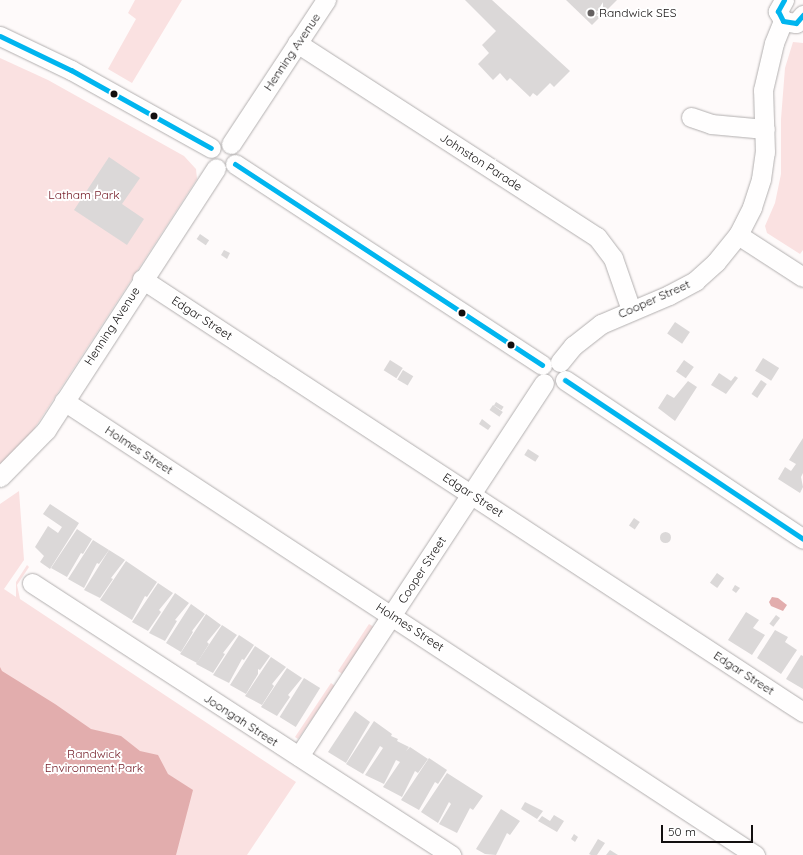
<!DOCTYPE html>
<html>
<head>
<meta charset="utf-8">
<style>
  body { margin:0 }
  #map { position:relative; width:803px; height:855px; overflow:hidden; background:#fefafa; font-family:Quicksand,sans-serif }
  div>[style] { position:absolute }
  .green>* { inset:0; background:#fae1e1 }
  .water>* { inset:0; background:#e2adad }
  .building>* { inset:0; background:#dbd8d8; transform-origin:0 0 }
  .round { border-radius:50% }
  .roads { filter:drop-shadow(0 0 1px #b2afaf) drop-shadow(0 0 1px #b2afaf) }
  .minor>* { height:19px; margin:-9.5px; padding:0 9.5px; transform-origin:9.5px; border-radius:9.5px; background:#fffefe }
  .bus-1>* { height:5px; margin:-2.5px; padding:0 2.5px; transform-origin:2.5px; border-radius:2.5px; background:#00b5ef }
  .dots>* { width:11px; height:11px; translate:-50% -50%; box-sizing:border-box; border:2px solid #fff; border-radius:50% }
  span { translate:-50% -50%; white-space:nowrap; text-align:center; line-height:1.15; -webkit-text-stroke:4px #fff; paint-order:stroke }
  .poi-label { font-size:12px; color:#120f0f }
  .left { translate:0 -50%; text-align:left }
  .street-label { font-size:12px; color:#120f0f }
  .park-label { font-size:12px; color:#731b26 }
  .scale { position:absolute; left:661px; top:825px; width:92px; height:18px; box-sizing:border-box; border:2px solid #120f0f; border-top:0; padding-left:5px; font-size:12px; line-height:14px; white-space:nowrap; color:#120f0f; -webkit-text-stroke:3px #fff; paint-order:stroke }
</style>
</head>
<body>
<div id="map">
  <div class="green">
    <div style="clip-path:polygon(135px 0,182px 0,132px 83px,108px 69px,136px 19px,128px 13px)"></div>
    <div style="clip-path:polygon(793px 42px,803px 43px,803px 250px,800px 254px,767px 233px,765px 226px,775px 203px,781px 174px,781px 119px,785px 68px)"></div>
    <div style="clip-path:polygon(0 58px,48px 80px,184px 156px,196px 169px,197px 179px,27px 440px,0 469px)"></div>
    <div style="clip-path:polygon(19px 491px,24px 560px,4px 589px,16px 597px,16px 582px,27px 565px,29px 567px,17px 585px,20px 599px,296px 782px,247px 855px,0 855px,0 504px)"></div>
    <div style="clip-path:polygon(369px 624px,374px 627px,342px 674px,338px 671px)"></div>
    <div style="clip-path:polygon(331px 683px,335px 686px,298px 739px,295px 737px)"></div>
  </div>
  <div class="water">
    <div style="clip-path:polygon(772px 597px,778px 598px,787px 605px,783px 611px,771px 606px,769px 602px)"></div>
    <div style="clip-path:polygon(0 667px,2px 671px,55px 704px,91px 729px,121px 736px,140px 751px,158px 755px,168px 774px,193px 790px,176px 855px,0 855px)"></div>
  </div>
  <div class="building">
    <div style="clip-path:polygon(465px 0,492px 0,570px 71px,554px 87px,550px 83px,537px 96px,533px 93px,530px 97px,510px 78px,507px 81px,500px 73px,493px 80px,478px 64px,489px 53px,482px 45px,496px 31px)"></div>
    <div style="clip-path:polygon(566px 0,617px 0,592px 25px)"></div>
    <div style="clip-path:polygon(109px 157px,140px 178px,122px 204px,144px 219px,127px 245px,74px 210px)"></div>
    <div style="left:200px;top:234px;width:11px;height:6px;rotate:34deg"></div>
    <div style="clip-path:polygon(224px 250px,230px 253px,227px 259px,221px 255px)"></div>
    <div style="left:675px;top:322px;width:18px;height:14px;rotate:34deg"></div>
    <div style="left:763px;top:358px;width:19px;height:15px;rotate:32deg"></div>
    <div style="left:390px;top:360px;width:15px;height:12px;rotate:32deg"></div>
    <div style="left:684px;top:360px;width:12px;height:14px;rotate:35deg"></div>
    <div style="left:403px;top:370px;width:12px;height:11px;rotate:31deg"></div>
    <div style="clip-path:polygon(719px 373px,731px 381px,735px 376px,738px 378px,726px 394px,711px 385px)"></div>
    <div style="left:761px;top:380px;width:7px;height:17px;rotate:34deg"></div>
    <div style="clip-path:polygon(688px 381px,697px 387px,675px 421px,658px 408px,667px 394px,674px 398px)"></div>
    <div style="left:496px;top:402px;width:9px;height:4px;rotate:32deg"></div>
    <div style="left:493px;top:405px;width:12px;height:6px;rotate:35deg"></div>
    <div style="clip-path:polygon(482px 419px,491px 426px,488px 430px,479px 424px)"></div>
    <div style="clip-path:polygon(803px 438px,803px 473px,801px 477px,803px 487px,800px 493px,778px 479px,785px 467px,791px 471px,796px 464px,789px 460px)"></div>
    <div style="left:528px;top:449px;width:13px;height:7px;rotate:32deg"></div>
    <div style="clip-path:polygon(50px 504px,79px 523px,50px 569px,40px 562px,44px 556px,35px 547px,48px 526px,58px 533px,62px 527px,43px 514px)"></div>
    <div style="left:634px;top:518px;width:7px;height:9px;rotate:34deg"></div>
    <div style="clip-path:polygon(77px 529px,92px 539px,83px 554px,81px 553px,67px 577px,51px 568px)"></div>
    <div class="round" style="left:659.5px;top:531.5px;width:11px;height:11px"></div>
    <div style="clip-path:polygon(93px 540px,109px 550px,99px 564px,97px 563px,84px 588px,68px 579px)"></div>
    <div style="clip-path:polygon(109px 550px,125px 560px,111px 578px,113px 579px,100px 598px,84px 590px)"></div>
    <div style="clip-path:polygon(126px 561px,157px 582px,147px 597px,145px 596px,132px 620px,100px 600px)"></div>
    <div style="left:717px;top:573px;width:9px;height:12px;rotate:36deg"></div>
    <div style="clip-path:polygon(158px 583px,173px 593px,159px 610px,161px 612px,148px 631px,132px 622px)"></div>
    <div style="clip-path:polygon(735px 585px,740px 588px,736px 593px,732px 590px)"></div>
    <div style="clip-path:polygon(175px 593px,189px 603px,175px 620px,177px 621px,165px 641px,149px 633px)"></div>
    <div style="clip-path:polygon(191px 604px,205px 614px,192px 631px,193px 632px,181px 652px,166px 643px)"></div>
    <div style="clip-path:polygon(746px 612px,759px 620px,753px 628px,765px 635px,752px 655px,728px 640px)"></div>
    <div style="clip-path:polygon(206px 614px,221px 625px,207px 642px,209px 644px,197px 663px,180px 654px)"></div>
    <div style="left:776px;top:615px;width:5px;height:11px;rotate:37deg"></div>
    <div style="clip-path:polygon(222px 625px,237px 635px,223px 653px,225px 654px,213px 673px,196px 664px)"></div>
    <div style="clip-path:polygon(775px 630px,788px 637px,785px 642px,797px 650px,781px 674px,757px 658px)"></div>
    <div style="clip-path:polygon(239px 635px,254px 645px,244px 660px,242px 659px,229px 683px,213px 675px)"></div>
    <div style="clip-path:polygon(255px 646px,270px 656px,260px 670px,258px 669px,258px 674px,246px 694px,230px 685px)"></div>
    <div style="clip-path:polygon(801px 655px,803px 656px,803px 689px,786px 679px)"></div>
    <div style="clip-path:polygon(271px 657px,286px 667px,272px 684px,274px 686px,262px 705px,245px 696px)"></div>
    <div style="clip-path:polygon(287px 668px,302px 678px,288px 695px,290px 697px,277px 716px,261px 707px)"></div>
    <div style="left:304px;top:678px;width:19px;height:46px;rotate:32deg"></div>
    <div style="clip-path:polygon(355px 711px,370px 722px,346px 763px,328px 752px)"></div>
    <div style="clip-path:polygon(374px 721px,392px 734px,391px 736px,398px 739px,397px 741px,409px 747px,406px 751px,410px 747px,428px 759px,418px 773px,415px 771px,402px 797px,383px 787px,400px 762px,396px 760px,384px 784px,365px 775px,383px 748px,380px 746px,363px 774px,346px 764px)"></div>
    <div style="clip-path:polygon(429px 758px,447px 770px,438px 784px,435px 782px,419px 810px,401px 800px)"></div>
    <div style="clip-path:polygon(447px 773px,483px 796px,473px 810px,470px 808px,457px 833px,439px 824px,451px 804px,449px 802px,438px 823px,421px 812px)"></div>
    <div style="clip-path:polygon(525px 802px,543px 811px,537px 819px,521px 809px)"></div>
    <div style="clip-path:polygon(501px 809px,520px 821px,510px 835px,507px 833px,496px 855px,485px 854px,476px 849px)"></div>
    <div style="clip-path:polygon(554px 815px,564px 821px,557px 832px,538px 821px,542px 816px,550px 821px)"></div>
    <div style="clip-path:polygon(574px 834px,578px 837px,575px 842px,571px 839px)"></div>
    <div style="clip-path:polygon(598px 839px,605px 843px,597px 855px,591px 855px,589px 854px)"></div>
    <div style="clip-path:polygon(610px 850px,618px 855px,606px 855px)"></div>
  </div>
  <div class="roads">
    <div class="minor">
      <div style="left:784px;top:0;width:13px;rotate:119deg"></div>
      <div style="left:778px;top:11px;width:11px;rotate:63deg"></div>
      <div style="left:783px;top:21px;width:13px;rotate:9deg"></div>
      <div style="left:796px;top:23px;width:11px;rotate:-49deg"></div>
      <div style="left:0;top:36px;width:79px;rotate:25.6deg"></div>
      <div style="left:71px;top:70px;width:160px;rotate:29.1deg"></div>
      <div style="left:297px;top:43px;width:357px;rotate:32.9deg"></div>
      <div style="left:597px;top:237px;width:26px;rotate:53deg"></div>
      <div style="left:613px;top:258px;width:55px;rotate:70.9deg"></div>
      <div style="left:691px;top:117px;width:21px;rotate:19deg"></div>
      <div style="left:711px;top:124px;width:54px;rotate:5.3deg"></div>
      <div style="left:231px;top:144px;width:173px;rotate:-56.6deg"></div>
      <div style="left:235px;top:164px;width:367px;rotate:33.2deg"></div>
      <div style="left:738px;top:235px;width:77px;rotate:32.9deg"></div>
      <div style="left:142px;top:279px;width:790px;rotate:33.23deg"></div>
      <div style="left:560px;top:362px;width:21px;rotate:-51deg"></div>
      <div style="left:573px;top:346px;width:36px;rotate:-38deg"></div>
      <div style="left:601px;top:324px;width:74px;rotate:-23.1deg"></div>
      <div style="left:669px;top:295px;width:30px;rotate:-28deg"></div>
      <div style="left:695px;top:281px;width:28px;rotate:-42deg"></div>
      <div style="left:716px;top:262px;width:35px;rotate:-51deg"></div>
      <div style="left:738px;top:235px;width:31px;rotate:-63deg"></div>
      <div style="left:752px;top:207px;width:29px;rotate:-72deg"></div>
      <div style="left:761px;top:179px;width:27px;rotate:-82deg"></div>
      <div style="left:765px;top:152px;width:62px;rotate:-91.8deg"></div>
      <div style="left:763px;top:90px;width:48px;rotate:-76.8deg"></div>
      <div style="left:774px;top:43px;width:24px;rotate:-68deg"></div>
      <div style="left:565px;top:380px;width:286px;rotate:33.7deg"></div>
      <div style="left:64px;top:401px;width:827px;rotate:33.31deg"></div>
      <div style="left:0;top:477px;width:66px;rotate:-45.6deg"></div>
      <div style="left:46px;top:430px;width:312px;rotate:-57deg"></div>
      <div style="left:32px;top:583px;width:500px;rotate:33deg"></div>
      <div style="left:299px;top:756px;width:446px;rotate:-56.7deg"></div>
    </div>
  </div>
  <div class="bus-1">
    <div style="left:784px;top:0;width:13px;rotate:119deg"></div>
    <div style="left:778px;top:11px;width:11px;rotate:63deg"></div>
    <div style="left:783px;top:21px;width:13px;rotate:9deg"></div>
    <div style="left:796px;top:23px;width:11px;rotate:-49deg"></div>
    <div style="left:0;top:36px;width:79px;rotate:25.6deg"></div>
    <div style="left:71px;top:70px;width:160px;rotate:29.1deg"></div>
    <div style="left:235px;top:164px;width:367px;rotate:33.2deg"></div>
    <div style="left:565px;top:380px;width:286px;rotate:33.7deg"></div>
  </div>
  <div class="dots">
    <div style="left:591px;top:13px;background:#656161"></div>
    <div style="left:114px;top:94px;background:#120f0f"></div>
    <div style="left:154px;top:116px;background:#120f0f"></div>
    <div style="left:462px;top:313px;background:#120f0f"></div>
    <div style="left:511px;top:345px;background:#120f0f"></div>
  </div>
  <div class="poi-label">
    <span class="left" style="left:599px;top:13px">Randwick SES</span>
  </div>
  <div class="street-label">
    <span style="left:292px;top:52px;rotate:-56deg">Henning Avenue</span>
    <span style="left:481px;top:162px;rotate:33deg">Johnston Parade</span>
    <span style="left:654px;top:299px;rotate:-24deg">Cooper Street</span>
    <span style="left:202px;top:318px;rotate:33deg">Edgar Street</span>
    <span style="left:112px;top:326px;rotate:-57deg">Henning Avenue</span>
    <span style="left:139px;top:450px;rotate:33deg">Holmes Street</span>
    <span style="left:473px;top:495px;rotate:33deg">Edgar Street</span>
    <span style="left:422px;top:570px;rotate:-57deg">Cooper Street</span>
    <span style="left:410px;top:627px;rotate:33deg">Holmes Street</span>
    <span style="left:744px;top:673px;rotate:33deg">Edgar Street</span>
    <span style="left:241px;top:720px;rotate:33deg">Joongah Street</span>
  </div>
  <div class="park-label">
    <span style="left:84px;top:195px">Latham Park</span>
    <span style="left:94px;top:761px">Randwick<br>Environment Park</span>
  </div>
  <div class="scale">50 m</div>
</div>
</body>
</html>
